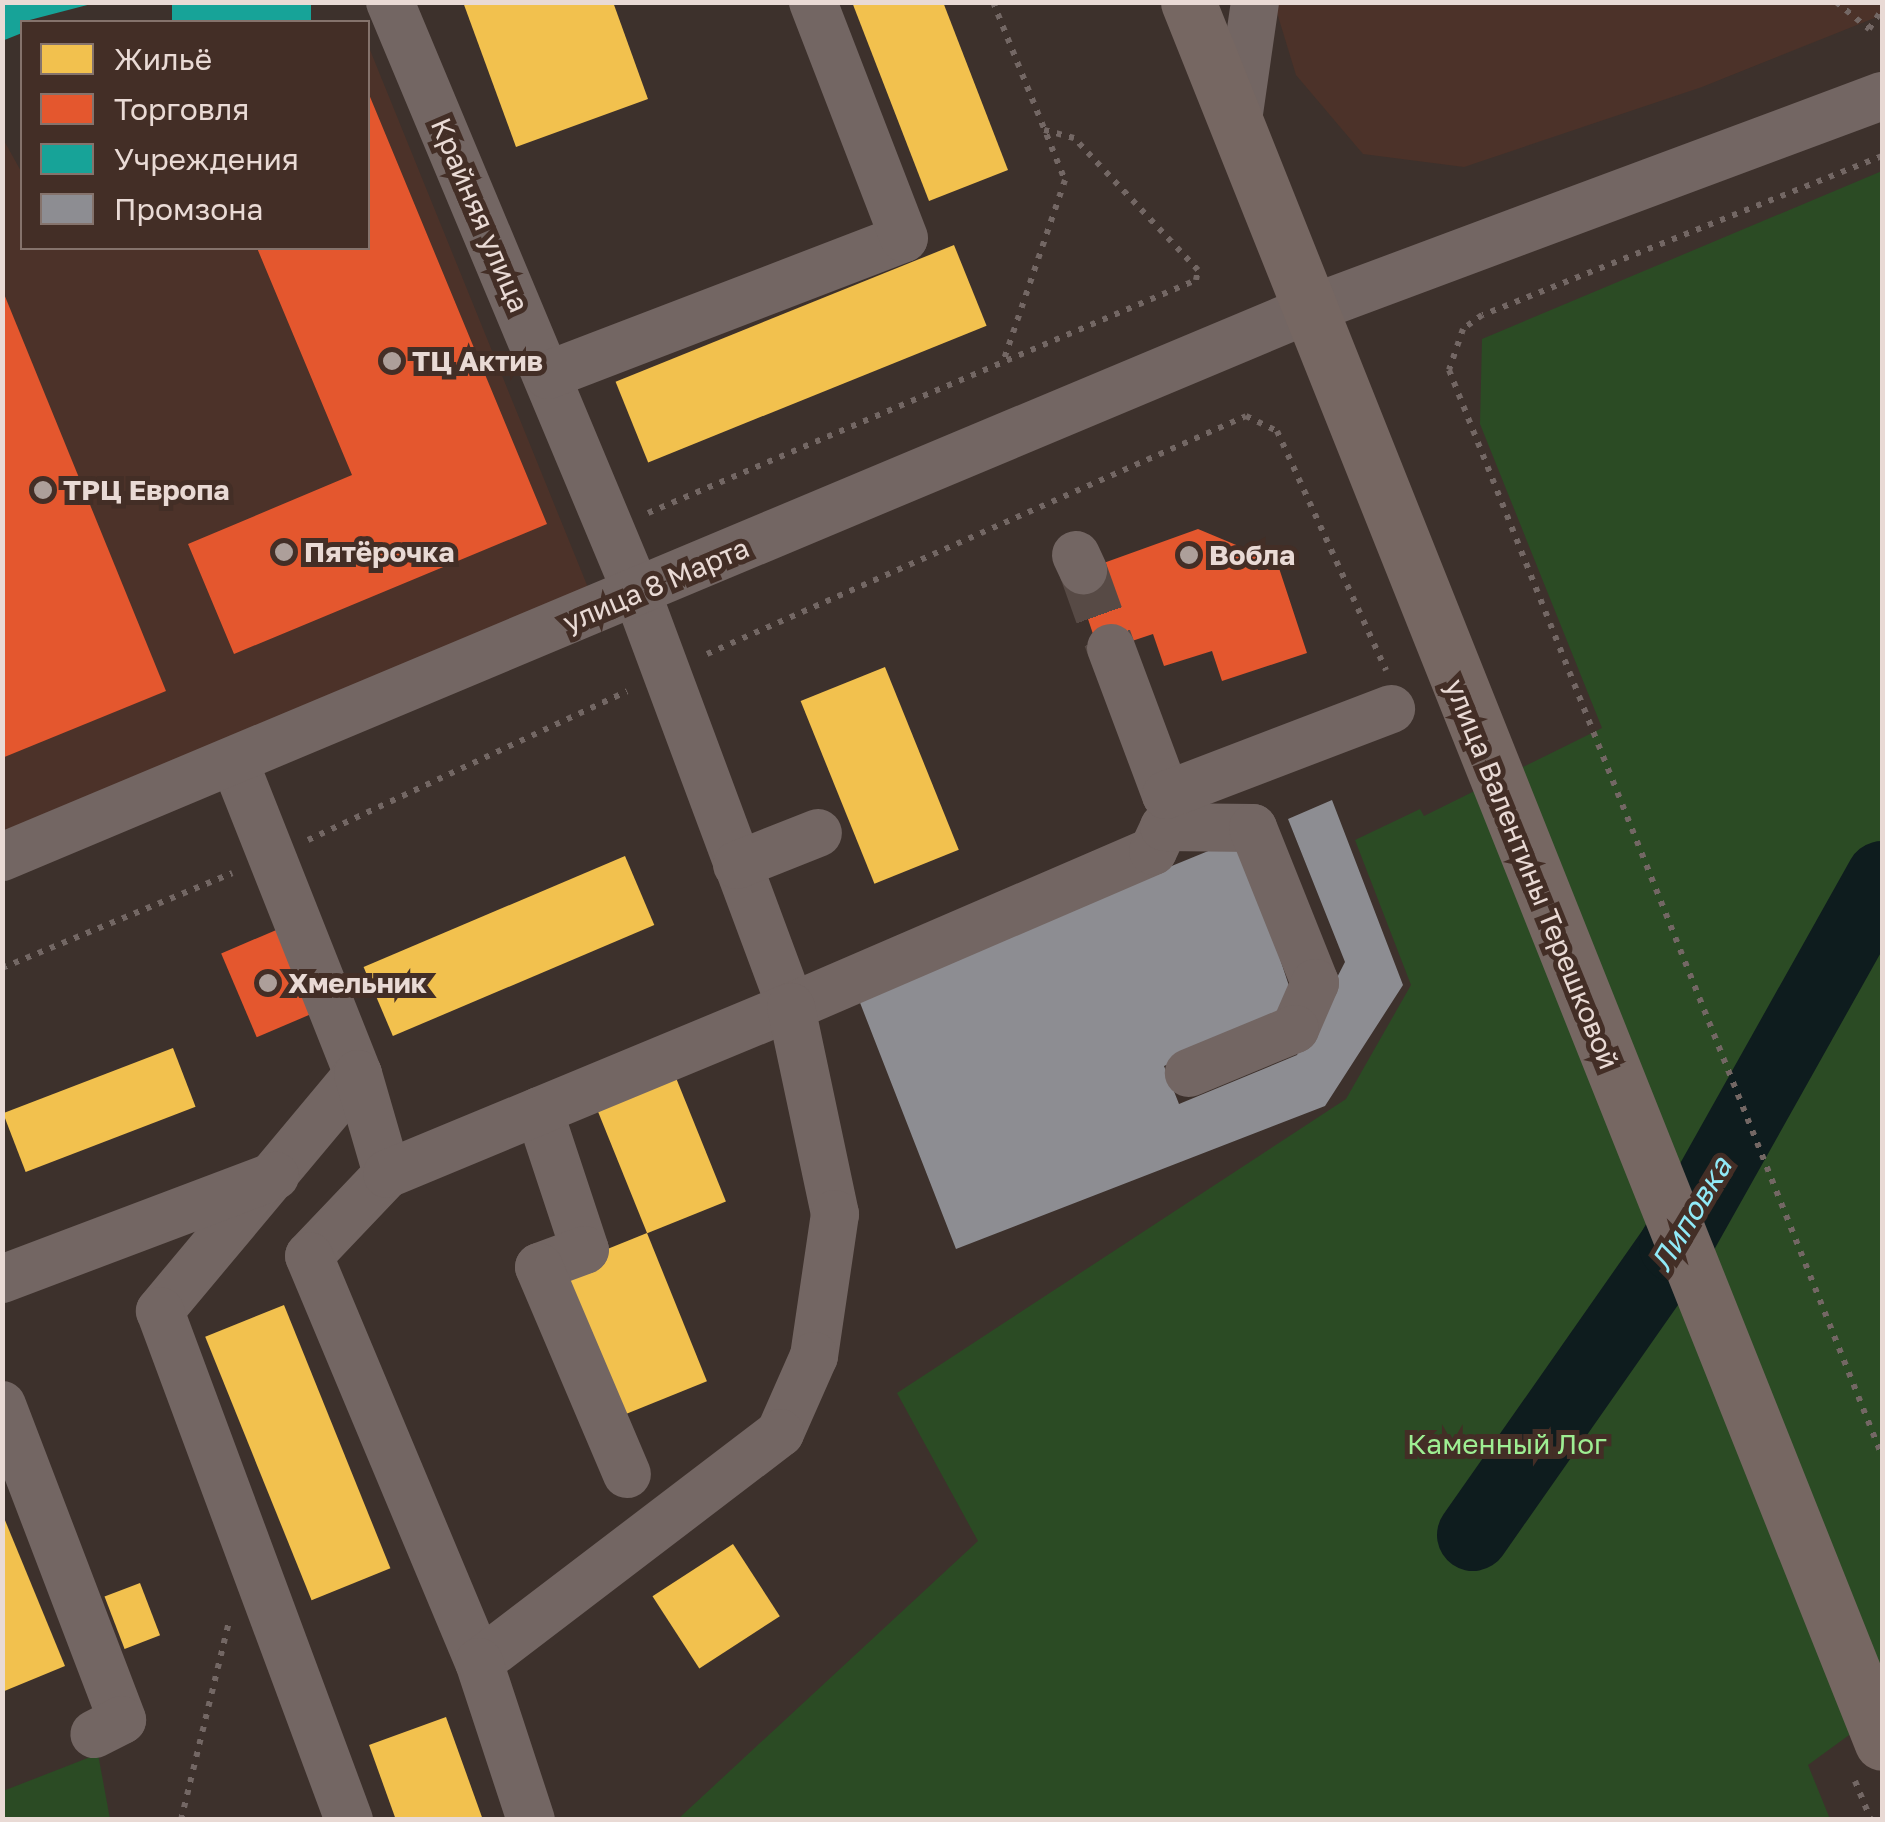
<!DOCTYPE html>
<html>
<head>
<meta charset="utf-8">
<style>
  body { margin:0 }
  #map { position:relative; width:1885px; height:1822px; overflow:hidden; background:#3d312c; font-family:"Golos Text",sans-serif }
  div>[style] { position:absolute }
  .built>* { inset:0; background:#4c3229 }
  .green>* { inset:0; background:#2b4b24 }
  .homes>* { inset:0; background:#f2c14e; transform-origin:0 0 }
  .shops>* { inset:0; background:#e4572e; transform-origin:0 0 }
  .public>* { inset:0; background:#17a398; transform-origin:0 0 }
  .industry>* { inset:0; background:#8d8d92 }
  .river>* { height:72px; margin:-36px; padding:0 36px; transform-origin:36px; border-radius:36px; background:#0e1c1e }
  .minor-tunnel>* { height:48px; margin-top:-24px; transform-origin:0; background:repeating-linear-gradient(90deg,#574a45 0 48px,transparent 0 72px) }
  .path>* { height:6px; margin-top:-3px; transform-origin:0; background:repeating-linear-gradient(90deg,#736764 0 5px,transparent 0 13px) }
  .minor>* { height:48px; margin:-24px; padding:0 24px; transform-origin:24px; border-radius:24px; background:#736663 }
  .major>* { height:55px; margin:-27.5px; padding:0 27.5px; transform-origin:27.5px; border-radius:27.5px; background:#766762 }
  .dots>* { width:28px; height:28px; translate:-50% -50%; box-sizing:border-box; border:5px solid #432e26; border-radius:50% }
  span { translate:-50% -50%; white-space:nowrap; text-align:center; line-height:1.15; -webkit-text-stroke:10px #432e26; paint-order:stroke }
  .street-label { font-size:28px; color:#e9dad5 }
  .poi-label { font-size:28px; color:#e9dad5; font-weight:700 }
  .left { translate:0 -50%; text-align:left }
  .park-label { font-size:28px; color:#9eee92 }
  .water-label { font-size:30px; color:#90e9f7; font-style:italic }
  .frame { position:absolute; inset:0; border:5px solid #e9dad5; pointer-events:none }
  .legend { position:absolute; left:20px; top:20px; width:350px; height:230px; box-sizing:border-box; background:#432e26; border:2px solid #85736c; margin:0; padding:12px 18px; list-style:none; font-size:30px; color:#e9dad5 }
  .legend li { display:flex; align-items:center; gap:20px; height:50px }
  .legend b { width:50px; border:2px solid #85736c }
</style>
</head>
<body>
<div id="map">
  <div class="built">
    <div style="clip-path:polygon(1882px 2px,1882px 15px,1702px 87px,1464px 167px,1363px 154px,1296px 75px,1274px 3px)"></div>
    <div style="clip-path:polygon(368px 45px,589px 590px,3px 833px,2px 137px,22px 173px,22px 248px,368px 248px)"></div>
  </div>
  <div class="green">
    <div style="clip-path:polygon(1882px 171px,1882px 1711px,1808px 1765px,1830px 1819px,677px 1820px,978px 1541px,897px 1393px,1346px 1099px,1411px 985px,1355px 840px,1420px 809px,1424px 816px,1602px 728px,1480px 424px,1482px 339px)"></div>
    <div style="clip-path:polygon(98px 1754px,110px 1819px,3px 1820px,3px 1791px)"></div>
  </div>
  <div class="homes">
    <div style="clip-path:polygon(463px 2px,613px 2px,648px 99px,516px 147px)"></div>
    <div style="clip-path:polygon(852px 2px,943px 2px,1008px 170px,929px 201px)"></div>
    <div style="left:954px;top:245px;width:87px;height:365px;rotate:68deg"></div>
    <div style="left:885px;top:667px;width:197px;height:91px;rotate:68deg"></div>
    <div style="left:625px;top:856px;width:75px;height:284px;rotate:67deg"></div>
    <div style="left:173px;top:1048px;width:63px;height:182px;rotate:69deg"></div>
    <div style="left:672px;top:1068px;width:144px;height:85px;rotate:68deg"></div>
    <div style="left:647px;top:1233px;width:160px;height:96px;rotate:68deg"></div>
    <div style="left:284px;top:1305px;width:284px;height:85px;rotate:68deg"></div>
    <div style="clip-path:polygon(2px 1513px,65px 1666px,2px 1692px)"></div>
    <div style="left:733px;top:1544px;width:86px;height:96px;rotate:57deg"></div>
    <div style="left:140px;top:1583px;width:56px;height:38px;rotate:69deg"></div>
    <div style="clip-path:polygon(446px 1717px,483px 1820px,396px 1820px,369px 1745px)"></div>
  </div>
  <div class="shops">
    <div style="clip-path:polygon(368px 92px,547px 524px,234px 654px,188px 544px,352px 475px,257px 248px,368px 248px)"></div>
    <div style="clip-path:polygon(2px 289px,166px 691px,2px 758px)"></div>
    <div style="clip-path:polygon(1198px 529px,1277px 562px,1307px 653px,1222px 681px,1212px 651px,1164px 666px,1153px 634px,1099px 652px,1073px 574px)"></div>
    <div style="left:281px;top:928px;width:91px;height:65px;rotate:67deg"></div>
  </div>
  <div class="public">
    <div style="clip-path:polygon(2px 2px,95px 2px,95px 3px,22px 22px,22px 33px,2px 41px)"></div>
    <div style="left:172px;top:2px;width:139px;height:22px"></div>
  </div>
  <div class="industry">
    <div style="clip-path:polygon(1332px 800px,1403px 985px,1325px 1106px,956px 1249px,857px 995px,1240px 838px,1297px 1010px,1164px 1066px,1179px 1104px,1297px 1055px,1345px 962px,1288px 819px)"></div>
  </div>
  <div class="river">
    <div style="left:1473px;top:1535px;width:353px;rotate:-55deg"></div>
    <div style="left:1675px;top:1246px;width:423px;rotate:-60.7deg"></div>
  </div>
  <div class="minor-tunnel">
    <div style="left:1083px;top:570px;width:83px;rotate:70.3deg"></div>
  </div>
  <div class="path">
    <div style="left:993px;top:2px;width:192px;rotate:68deg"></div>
    <div style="left:1065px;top:180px;width:192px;rotate:108.8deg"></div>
    <div style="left:1836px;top:2px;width:43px;rotate:39.3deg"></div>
    <div style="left:1869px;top:29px;width:23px;rotate:-56deg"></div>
    <div style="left:1882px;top:156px;width:430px;rotate:158.3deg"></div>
    <div style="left:1482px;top:315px;width:24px;rotate:144deg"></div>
    <div style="left:1463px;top:329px;width:43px;rotate:108.9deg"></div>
    <div style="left:1449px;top:370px;width:1169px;rotate:68.26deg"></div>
    <div style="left:648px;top:513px;width:595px;rotate:-23.03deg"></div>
    <div style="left:1196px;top:280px;width:10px;rotate:-79deg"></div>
    <div style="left:1198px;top:270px;width:181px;rotate:-133.2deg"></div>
    <div style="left:1074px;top:138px;width:31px;rotate:-165deg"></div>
    <div style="left:707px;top:654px;width:589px;rotate:-23.82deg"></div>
    <div style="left:1246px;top:416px;width:34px;rotate:26deg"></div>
    <div style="left:1277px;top:431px;width:263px;rotate:65.5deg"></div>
    <div style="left:308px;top:840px;width:352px;rotate:-25deg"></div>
    <div style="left:2px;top:968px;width:249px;rotate:-22.4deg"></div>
    <div style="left:1855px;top:1781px;width:42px;rotate:67.7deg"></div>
    <div style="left:181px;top:1820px;width:204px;rotate:-76.4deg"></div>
  </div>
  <div class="minor">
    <div style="left:390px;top:2px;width:641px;rotate:67.32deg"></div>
    <div style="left:637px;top:593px;width:442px;rotate:69.6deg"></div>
    <div style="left:791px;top:1007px;width:394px;rotate:-23.3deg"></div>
    <div style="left:1153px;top:851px;width:26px;rotate:-65deg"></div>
    <div style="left:1164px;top:827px;width:89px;rotate:0.6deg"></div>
    <div style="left:1253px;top:828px;width:167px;rotate:68.2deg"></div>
    <div style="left:1315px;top:983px;width:50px;rotate:113.5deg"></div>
    <div style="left:1295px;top:1029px;width:115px;rotate:157.5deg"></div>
    <div style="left:1237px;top:127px;width:126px;rotate:-81.8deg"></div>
    <div style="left:548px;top:375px;width:381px;rotate:-21deg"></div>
    <div style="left:904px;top:238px;width:253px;rotate:-111.1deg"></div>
    <div style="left:1076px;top:555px;width:17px;rotate:65deg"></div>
    <div style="left:1111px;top:648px;width:157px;rotate:69.5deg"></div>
    <div style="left:1166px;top:795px;width:241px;rotate:-20.9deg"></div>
    <div style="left:234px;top:761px;width:337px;rotate:68.4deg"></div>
    <div style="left:358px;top:1074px;width:309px;rotate:129.9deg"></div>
    <div style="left:160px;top:1311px;width:543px;rotate:69.63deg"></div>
    <div style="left:2px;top:857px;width:1416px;rotate:-22.73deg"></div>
    <div style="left:1308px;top:310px;width:613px;rotate:-20.45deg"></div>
    <div style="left:737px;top:865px;width:87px;rotate:-21.6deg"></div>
    <div style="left:358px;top:1074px;width:104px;rotate:73.8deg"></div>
    <div style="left:387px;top:1174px;width:113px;rotate:133.6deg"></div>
    <div style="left:309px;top:1256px;width:440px;rotate:67.3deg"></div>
    <div style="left:539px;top:1111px;width:146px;rotate:71.7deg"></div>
    <div style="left:585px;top:1250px;width:49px;rotate:159.7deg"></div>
    <div style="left:539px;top:1267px;width:225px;rotate:67deg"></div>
    <div style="left:387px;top:1174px;width:437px;rotate:-22.5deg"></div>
    <div style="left:791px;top:1007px;width:212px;rotate:78deg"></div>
    <div style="left:835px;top:1214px;width:144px;rotate:98.4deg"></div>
    <div style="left:814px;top:1356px;width:84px;rotate:113.8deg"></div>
    <div style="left:780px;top:1433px;width:378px;rotate:142.7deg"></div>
    <div style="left:479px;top:1662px;width:166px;rotate:71.8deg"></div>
    <div style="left:2px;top:1279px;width:292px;rotate:-20.7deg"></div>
    <div style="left:2px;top:1405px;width:337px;rotate:69.1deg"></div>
    <div style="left:122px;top:1720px;width:31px;rotate:153deg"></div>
  </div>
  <div class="major">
    <div style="left:1188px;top:2px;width:1874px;rotate:68.27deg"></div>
  </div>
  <div class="dots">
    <div style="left:392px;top:361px;background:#ad9f9a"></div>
    <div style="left:43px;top:490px;background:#ad9f9a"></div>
    <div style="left:284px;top:552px;background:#ad9f9a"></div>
    <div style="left:1189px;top:555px;background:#ad9f9a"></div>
    <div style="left:268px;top:983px;background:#ad9f9a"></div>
  </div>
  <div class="street-label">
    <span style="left:480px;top:215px;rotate:67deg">Крайняя улица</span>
    <span style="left:656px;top:585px;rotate:-23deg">улица 8 Марта</span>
    <span style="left:1532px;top:874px;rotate:68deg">улица Валентины Терешковой</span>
  </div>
  <div class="poi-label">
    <span class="left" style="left:412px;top:361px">ТЦ Актив</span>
    <span class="left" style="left:63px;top:490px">ТРЦ Европа</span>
    <span class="left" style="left:304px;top:552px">Пятёрочка</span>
    <span class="left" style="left:1209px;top:555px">Вобла</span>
    <span class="left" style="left:288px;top:983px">Хмельник</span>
  </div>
  <div class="park-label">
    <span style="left:1507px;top:1444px">Каменный Лог</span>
  </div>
  <div class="water-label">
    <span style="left:1691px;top:1214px;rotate:-59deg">Липовка</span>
  </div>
  <div class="frame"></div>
  <ul class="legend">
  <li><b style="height:28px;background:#f2c14e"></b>Жильё</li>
  <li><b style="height:28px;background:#e4572e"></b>Торговля</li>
  <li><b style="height:28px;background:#17a398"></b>Учреждения</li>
  <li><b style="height:28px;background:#8d8d92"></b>Промзона</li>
  </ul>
</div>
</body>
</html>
